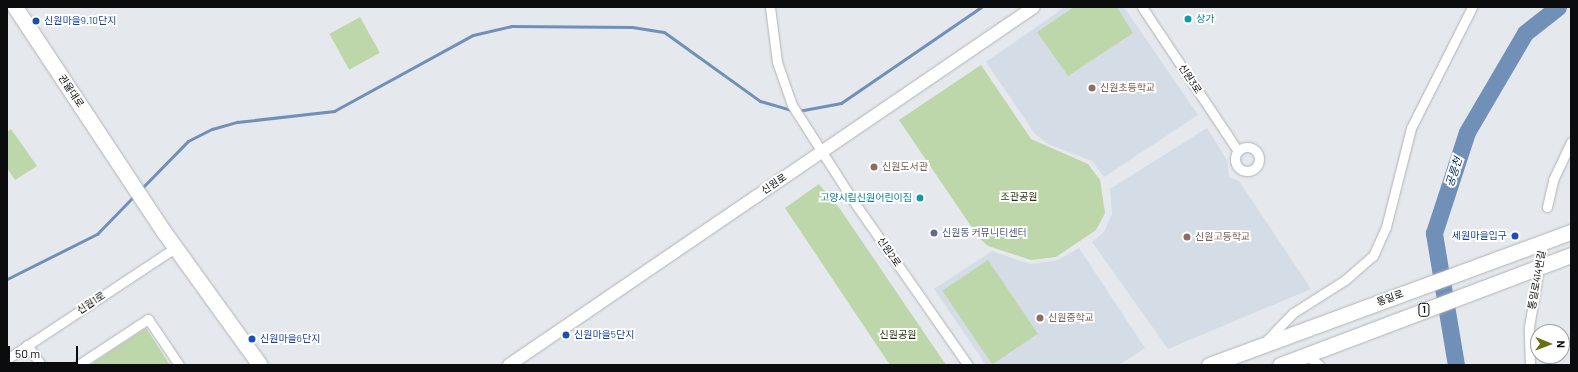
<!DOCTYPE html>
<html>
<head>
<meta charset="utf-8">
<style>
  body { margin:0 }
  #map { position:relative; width:1578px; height:372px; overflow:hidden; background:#e5e8ec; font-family:Barlow,"Noto Sans KR",sans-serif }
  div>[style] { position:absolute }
  .built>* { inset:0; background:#d4dde6 }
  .green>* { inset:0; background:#bdd6aa; transform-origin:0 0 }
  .stream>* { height:3px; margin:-1.5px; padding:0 1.5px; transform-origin:1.5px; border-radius:1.5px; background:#7190b8 }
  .river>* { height:17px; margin:-8.5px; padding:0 8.5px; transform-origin:8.5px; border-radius:8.5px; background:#7190b8 }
  .roads { filter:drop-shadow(0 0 1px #b0b4b7) drop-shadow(0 0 1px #b0b4b7) }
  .minor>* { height:9px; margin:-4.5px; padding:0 4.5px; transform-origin:4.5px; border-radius:4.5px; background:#fff }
  .minor>.ring { margin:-4.5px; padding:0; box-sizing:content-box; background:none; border:9px solid #fff; border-radius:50% }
  .tertiary>* { height:12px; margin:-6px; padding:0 6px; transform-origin:6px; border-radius:6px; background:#fff }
  .primary>* { height:15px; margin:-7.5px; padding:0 7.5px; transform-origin:7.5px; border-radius:7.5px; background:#fff }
  .dots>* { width:11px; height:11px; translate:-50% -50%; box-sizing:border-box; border:2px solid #fff; border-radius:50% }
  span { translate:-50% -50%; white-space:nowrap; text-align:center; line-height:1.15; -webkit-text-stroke:4px #fff; paint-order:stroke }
  .shield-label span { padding:1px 3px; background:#fff; border:1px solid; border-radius:3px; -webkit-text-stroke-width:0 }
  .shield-label { font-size:9px; color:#0a0c0d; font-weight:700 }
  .culture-label { font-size:10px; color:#0d838f }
  .left { translate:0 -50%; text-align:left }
  .right { translate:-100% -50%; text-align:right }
  .transit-label { font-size:10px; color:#164399 }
  .street-label { font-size:10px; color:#0a0c0d }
  .education-label { font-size:10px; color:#785e54 }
  .park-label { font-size:10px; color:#203704 }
  .service-label { font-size:10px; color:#4e5e75 }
  .water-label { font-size:11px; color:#022f60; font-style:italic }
  .frame { position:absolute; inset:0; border:8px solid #0a0c0d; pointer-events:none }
  .north { position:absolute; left:1530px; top:324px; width:40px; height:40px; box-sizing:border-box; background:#fff; border:1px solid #9d9e9e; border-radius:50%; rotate:91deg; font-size:11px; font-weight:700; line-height:16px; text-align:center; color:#0a0c0d }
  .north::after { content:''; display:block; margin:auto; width:14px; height:18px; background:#696f14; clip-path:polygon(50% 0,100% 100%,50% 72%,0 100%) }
  .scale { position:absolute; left:8px; top:346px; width:70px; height:18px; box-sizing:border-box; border:2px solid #0a0c0d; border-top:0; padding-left:5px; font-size:12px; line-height:14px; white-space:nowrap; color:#0a0c0d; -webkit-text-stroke:3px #fff; paint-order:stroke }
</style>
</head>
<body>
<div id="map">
  <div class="built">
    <div style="clip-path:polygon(1065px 7px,1124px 7px,1198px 115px,1104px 177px,1092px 161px,1048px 144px,1035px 134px,986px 62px)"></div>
    <div style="clip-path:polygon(1207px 128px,1227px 160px,1229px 177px,1239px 181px,1311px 289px,1168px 349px,1092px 242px,1104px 232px,1112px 214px,1110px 189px)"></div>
    <div style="clip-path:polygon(1079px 248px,1145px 348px,1119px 365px,986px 365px,934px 289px,992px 251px,1030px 264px,1058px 260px)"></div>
  </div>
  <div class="green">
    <div style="clip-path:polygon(1074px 7px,1117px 7px,1133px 33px,1068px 76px,1037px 32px)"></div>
    <div style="left:360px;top:17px;width:41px;height:35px;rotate:61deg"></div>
    <div style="clip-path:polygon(981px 65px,1031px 139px,1088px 164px,1100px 180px,1105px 213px,1096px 230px,1056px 257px,1031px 260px,988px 246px,979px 238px,899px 120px)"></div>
    <div style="clip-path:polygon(11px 129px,37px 166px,15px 180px,7px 168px,7px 132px)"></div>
    <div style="clip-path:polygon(819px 184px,840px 209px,946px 365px,890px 365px,785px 208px)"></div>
    <div style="left:988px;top:260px;width:89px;height:55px;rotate:56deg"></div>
    <div style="clip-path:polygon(146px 328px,170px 365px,94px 365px,93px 363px)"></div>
  </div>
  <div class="stream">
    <div style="left:798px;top:111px;width:44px;rotate:-10.5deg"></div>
    <div style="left:841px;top:103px;width:170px;rotate:-34.4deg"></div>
    <div style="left:141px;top:189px;width:67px;rotate:-45.6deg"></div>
    <div style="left:188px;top:141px;width:27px;rotate:-27deg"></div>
    <div style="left:212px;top:129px;width:26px;rotate:-16deg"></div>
    <div style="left:237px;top:122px;width:98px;rotate:-6.5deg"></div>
    <div style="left:334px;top:111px;width:158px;rotate:-28.7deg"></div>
    <div style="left:473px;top:35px;width:39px;rotate:-13deg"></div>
    <div style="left:511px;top:26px;width:121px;rotate:0.5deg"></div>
    <div style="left:632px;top:27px;width:32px;rotate:9deg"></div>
    <div style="left:664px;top:32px;width:118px;rotate:35.7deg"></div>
    <div style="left:760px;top:101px;width:33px;rotate:16deg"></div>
    <div style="left:7px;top:279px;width:101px;rotate:-26.6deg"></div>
    <div style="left:97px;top:234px;width:53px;rotate:-45.8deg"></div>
  </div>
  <div class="river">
    <div style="left:1456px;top:365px;width:134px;rotate:-99.5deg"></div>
    <div style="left:1434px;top:233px;width:106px;rotate:-71.9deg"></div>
    <div style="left:1467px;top:132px;width:115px;rotate:-59.6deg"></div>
    <div style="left:1525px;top:33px;width:42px;rotate:-38.2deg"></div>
  </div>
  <div class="roads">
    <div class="minor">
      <div style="left:770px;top:7px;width:55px;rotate:82.7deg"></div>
      <div style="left:777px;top:62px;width:46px;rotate:70.8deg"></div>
      <div style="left:792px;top:105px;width:112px;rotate:57.4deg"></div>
      <div style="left:852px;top:199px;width:203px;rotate:55.1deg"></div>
      <div style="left:1142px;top:7px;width:173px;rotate:56.3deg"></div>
      <div class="ring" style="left:1235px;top:147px;width:15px;height:15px"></div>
      <div style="left:1547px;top:207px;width:28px;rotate:-77deg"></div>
      <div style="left:1553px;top:180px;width:42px;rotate:-64.7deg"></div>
      <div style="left:1266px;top:341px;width:39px;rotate:-46deg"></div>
      <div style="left:1293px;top:313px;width:62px;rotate:-32.4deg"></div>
      <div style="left:1345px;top:280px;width:37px;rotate:-41deg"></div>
      <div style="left:1373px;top:256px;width:32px;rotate:-66deg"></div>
      <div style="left:1386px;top:227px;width:102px;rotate:-75.8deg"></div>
      <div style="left:1411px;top:128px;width:136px;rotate:-63.2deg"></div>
      <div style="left:27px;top:345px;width:24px;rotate:55deg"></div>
      <div style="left:1307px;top:355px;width:16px;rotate:40deg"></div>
      <div style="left:7px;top:359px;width:203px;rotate:-33.5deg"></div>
      <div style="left:78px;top:365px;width:84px;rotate:-33.3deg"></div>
      <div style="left:148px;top:319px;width:55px;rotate:56deg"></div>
      <div style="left:1530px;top:365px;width:38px;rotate:-92deg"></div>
      <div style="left:1529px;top:327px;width:85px;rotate:-80.5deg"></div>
    </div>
    <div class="tertiary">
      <div style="left:509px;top:365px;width:635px;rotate:-34.29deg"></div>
    </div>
    <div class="primary">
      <div style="left:15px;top:7px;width:270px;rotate:56.5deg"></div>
      <div style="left:164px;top:232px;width:164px;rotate:54.2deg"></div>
      <div style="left:1209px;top:365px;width:386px;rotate:-20.2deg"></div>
      <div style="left:1280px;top:365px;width:311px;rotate:-20.7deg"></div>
    </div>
  </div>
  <div class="dots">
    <div style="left:1188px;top:19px;background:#0f9aa8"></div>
    <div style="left:36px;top:21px;background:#1a4fb4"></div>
    <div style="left:1092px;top:88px;background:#8d6e63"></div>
    <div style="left:874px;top:167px;background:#8d6e63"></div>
    <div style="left:920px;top:198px;background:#0f9aa8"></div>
    <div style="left:934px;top:233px;background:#5c6f8a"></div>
    <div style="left:1515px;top:236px;background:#1a4fb4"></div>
    <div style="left:1187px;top:237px;background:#8d6e63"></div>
    <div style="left:1040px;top:318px;background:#8d6e63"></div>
    <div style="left:566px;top:335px;background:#1a4fb4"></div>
    <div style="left:252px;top:339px;background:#1a4fb4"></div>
  </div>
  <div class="shield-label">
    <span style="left:1424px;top:310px">1</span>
  </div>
  <div class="culture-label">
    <span class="left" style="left:1196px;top:19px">상가</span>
    <span class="right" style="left:912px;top:198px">고양시립신원어린이집</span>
  </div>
  <div class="transit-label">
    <span class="left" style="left:44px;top:21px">신원마을9.10단지</span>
    <span class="right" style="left:1507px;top:236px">세원마을입구</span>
    <span class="left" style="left:574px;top:335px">신원마을5단지</span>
    <span class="left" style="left:260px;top:339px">신원마을6단지</span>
  </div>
  <div class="street-label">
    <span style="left:1190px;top:79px;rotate:56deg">신원3로</span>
    <span style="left:71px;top:91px;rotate:56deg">권율대로</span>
    <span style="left:774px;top:184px;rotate:-34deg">신원로</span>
    <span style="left:889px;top:252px;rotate:55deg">신원2로</span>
    <span style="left:1537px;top:280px;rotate:-80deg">통일로414번길</span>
    <span style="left:1390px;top:298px;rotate:-20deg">통일로</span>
    <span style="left:91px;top:303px;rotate:-33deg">신원1로</span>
  </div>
  <div class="education-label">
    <span class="left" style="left:1100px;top:88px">신원초등학교</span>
    <span class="left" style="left:882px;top:167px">신원도서관</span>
    <span class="left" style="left:1195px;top:237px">신원고등학교</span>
    <span class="left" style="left:1048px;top:318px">신원중학교</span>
  </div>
  <div class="park-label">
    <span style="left:1019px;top:197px">조관공원</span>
    <span style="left:898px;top:335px">신원공원</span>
  </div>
  <div class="service-label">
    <span class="left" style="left:942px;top:233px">신원동 커뮤니티센터</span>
  </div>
  <div class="water-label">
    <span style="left:1454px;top:172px;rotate:-72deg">공릉천</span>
  </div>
  <div class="frame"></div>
  <div class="north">N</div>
  <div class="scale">50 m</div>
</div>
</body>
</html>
